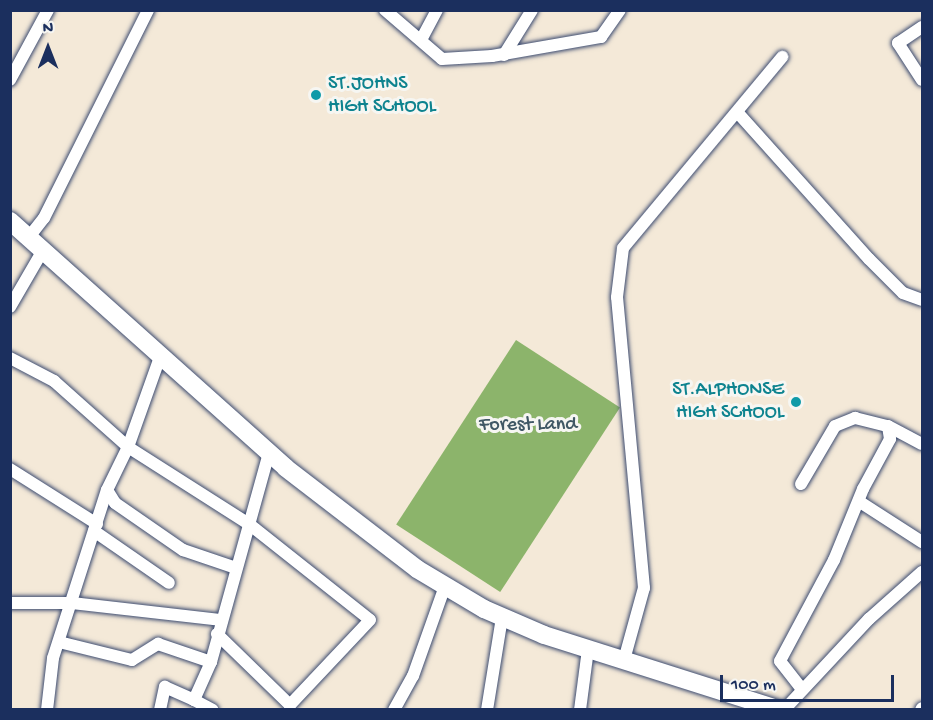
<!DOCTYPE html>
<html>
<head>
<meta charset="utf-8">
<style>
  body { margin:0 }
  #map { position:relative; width:933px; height:720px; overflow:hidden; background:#f4e9d8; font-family:"Gochi Hand",sans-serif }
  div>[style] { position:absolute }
  .forest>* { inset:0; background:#8cb46b; transform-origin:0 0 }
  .roads { filter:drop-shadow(0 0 2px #3c4b70) drop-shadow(0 0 2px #3c4b70) }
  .street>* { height:12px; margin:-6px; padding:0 6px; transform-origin:6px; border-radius:6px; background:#fff }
  .secondary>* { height:18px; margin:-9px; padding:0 9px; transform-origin:9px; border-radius:9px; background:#fff }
  .dots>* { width:16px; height:16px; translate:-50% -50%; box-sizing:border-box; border:3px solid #f6f6f2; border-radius:50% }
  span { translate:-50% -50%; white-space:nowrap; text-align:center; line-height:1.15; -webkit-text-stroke:6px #f6f6f2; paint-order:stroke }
  .culture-label { font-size:20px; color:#0d838f }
  .left { translate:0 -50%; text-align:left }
  .right { translate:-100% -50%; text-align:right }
  .park-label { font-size:20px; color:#405865 }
  .frame { position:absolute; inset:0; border:12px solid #1b2f5e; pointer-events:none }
  .north { position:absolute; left:18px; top:18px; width:60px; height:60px; -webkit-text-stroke:4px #f6f6f2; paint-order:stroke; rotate:0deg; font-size:16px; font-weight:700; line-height:24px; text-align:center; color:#1b2f5e }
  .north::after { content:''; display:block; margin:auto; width:21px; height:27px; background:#1b2f5e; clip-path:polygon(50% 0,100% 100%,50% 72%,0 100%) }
  .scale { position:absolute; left:720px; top:675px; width:174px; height:27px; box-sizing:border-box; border:3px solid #1b2f5e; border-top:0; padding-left:8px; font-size:18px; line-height:21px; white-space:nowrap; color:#1b2f5e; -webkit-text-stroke:4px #f6f6f2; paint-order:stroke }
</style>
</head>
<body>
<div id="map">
  <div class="forest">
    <div style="left:516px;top:340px;width:124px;height:220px;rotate:33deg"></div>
  </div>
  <div class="roads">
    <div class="street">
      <div style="left:385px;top:10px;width:75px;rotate:40.7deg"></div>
      <div style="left:442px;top:59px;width:50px;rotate:-3.4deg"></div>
      <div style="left:492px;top:56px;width:111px;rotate:-9.9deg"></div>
      <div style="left:601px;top:37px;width:33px;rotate:-55deg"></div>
      <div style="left:922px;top:27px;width:29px;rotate:146deg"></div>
      <div style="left:898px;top:43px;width:44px;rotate:57deg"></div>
      <div style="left:421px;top:40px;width:34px;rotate:-62deg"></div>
      <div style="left:504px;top:55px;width:53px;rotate:-58.1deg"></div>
      <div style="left:10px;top:80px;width:80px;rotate:-61.5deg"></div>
      <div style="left:738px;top:113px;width:196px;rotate:48.1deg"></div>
      <div style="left:869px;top:259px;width:48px;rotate:45deg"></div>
      <div style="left:903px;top:293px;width:20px;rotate:20deg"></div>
      <div style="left:29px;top:237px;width:24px;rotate:-52deg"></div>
      <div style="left:44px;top:218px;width:233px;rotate:-63.4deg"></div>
      <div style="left:10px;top:307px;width:66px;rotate:-59.9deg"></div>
      <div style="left:10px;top:358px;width:50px;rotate:27.6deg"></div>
      <div style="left:54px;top:381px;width:99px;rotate:41.7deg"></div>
      <div style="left:128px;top:447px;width:143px;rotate:32.5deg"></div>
      <div style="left:249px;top:524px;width:154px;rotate:38.4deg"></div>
      <div style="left:370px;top:620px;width:117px;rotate:133.3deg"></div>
      <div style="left:290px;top:705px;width:102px;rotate:-135.8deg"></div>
      <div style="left:10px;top:469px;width:103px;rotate:32.3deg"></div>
      <div style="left:801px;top:484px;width:67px;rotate:-59.6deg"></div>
      <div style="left:835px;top:426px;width:22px;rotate:-22deg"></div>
      <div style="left:855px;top:418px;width:34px;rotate:14deg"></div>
      <div style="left:107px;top:490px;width:15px;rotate:58deg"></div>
      <div style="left:115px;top:503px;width:83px;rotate:34.7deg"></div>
      <div style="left:183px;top:550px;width:56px;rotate:18.8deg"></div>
      <div style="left:860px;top:502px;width:74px;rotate:32.8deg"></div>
      <div style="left:94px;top:531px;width:91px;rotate:34.7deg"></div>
      <div style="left:10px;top:603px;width:62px"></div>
      <div style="left:72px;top:603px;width:151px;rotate:6.5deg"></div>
      <div style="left:59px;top:642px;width:75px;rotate:13.9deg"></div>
      <div style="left:132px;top:660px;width:31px;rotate:-32deg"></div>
      <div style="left:158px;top:644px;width:56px;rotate:18.8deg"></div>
      <div style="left:624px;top:660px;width:75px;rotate:-74.5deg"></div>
      <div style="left:644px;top:588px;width:292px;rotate:-95.3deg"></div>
      <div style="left:617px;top:297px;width:49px;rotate:-83deg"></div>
      <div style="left:623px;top:248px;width:249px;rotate:-50.2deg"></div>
      <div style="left:801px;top:688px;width:34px;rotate:-128deg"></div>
      <div style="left:780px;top:661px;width:115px;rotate:-61.9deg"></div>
      <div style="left:834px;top:560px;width:77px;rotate:-67.8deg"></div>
      <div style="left:863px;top:489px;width:57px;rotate:-61.6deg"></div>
      <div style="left:890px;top:439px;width:13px;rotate:-99deg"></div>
      <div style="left:888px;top:426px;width:38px;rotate:28deg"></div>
      <div style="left:194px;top:700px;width:21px;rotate:28deg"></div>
      <div style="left:47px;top:710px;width:52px;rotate:-83.4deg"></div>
      <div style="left:53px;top:658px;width:176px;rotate:-72.2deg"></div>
      <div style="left:107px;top:490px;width:48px;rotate:-64deg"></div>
      <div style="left:128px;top:447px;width:96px;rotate:-70.4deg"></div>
      <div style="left:160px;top:710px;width:24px;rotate:-78deg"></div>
      <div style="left:165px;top:687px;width:32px;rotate:24deg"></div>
      <div style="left:194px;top:700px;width:42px;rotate:-65.9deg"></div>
      <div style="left:211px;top:662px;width:217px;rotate:-74.5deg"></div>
      <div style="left:394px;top:710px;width:39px;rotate:-61deg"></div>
      <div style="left:413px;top:676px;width:96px;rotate:-70.4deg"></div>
      <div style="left:487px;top:710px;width:94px;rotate:-80.8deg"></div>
      <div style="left:580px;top:710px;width:62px;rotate:-82.5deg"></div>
      <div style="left:784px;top:710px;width:125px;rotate:-47deg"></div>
      <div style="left:869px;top:619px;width:71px;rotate:-41.6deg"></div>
      <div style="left:921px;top:710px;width:2px;rotate:-63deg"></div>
    </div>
    <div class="secondary">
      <div style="left:10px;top:221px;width:370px;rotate:41.8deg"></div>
      <div style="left:286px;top:468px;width:165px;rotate:37.6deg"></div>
      <div style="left:417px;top:569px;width:78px;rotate:30.8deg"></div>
      <div style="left:484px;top:609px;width:65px;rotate:23.4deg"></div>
      <div style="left:544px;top:635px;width:249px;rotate:17.6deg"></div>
    </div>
  </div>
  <div class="dots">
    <div style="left:316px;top:95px;background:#0f9aa8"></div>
    <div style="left:796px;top:402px;background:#0f9aa8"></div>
  </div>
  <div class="culture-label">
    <span class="left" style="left:328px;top:96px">ST.JOHNS<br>HIGH SCHOOL</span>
    <span class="right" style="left:784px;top:402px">ST.ALPHONSE<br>HIGH SCHOOL</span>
  </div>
  <div class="park-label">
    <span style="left:528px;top:425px">Forest Land</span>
  </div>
  <div class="frame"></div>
  <div class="north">N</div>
  <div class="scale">100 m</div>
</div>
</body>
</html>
